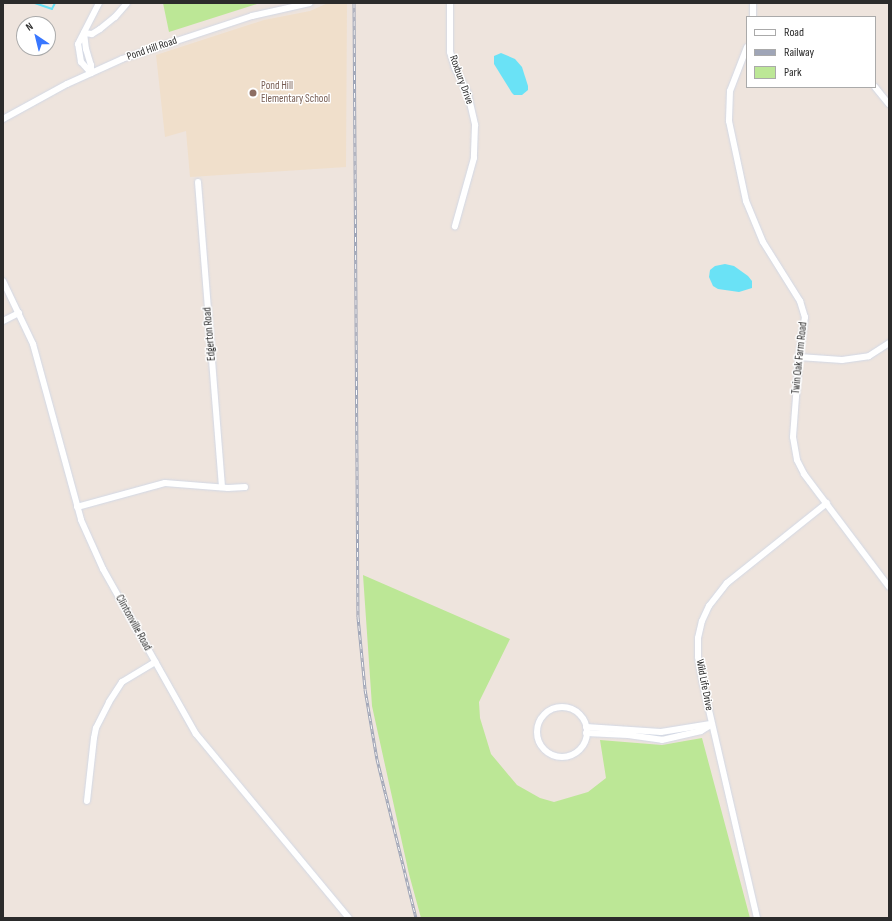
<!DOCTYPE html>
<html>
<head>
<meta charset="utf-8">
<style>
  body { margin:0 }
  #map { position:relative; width:892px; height:921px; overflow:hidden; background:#eee4dd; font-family:"Sofia Sans Condensed",sans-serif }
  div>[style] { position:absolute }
  .education>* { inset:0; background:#f0dfcb }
  .green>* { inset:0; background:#bce796 }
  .water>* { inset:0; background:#6ae2f6 }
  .stream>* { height:1.5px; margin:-0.75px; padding:0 0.75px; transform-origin:0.75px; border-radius:0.75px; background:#6ae2f6 }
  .roads { filter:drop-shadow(0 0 1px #d2d8e5) drop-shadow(0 0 1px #d2d8e5) }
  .minor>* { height:6px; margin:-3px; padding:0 3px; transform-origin:3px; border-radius:3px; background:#fff }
  .minor>.ring { margin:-3px; padding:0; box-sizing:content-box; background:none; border:6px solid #fff; border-radius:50% }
  .rail>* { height:3px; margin-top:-1.5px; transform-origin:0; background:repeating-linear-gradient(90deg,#fff 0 4.5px,#9fa5b7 0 9px); box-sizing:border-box; border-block:1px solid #9fa5b7 }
  .dots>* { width:11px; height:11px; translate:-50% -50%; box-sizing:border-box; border:2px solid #fff; border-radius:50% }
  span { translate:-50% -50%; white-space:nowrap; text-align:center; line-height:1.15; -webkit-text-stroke:3px #fff; paint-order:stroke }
  .street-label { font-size:11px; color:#2b2b2b }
  .education-label { font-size:11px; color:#785e54 }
  .left { translate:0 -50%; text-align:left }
  .frame { position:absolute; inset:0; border:4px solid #2b2b2b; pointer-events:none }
  .legend { position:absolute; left:746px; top:16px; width:130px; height:72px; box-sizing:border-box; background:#fff; border:1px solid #aaa; margin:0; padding:5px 7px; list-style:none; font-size:12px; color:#2b2b2b }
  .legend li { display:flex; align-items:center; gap:8px; height:20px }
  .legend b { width:20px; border:1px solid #aaa }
  .north { position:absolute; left:16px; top:16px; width:40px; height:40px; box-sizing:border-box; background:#fff; border:1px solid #aaa; border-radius:50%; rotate:325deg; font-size:11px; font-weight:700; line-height:16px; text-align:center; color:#2b2b2b }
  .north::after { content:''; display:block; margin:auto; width:14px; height:18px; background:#3977ff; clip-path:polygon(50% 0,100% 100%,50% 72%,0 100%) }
</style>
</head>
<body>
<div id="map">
  <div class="education">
    <div style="clip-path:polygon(328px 3px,347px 3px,346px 167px,190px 177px,186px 131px,165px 137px,156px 55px,264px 20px,310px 11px)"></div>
  </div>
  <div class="green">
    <div style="clip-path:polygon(163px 3px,260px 3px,169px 32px)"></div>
    <div style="clip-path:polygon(363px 575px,510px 639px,479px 702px,480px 718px,491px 754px,517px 785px,540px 798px,554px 802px,588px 792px,606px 778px,600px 740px,662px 745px,702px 738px,750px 918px,421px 918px,409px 874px,372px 706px)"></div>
  </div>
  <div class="water">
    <div style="clip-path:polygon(501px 53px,515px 59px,522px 67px,528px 86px,528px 90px,522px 95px,514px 95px,512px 93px,494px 64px,494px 56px)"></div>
    <div style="clip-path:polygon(725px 264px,734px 266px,748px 276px,752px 281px,752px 288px,739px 292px,718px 289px,713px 286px,709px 277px,710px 270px,715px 266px)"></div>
  </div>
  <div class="stream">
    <div style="left:35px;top:3px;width:18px;rotate:19deg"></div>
    <div style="left:52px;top:9px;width:7px;rotate:-63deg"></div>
  </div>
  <div class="roads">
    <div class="minor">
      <div style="left:450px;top:3px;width:49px;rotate:90deg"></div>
      <div style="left:450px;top:52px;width:17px;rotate:73deg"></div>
      <div style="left:455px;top:68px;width:29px;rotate:63deg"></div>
      <div style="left:468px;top:94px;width:32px;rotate:77deg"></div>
      <div style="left:475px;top:125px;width:33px;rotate:92deg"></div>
      <div style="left:474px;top:158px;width:71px;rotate:105.6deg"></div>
      <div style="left:753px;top:3px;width:14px;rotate:90deg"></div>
      <div style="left:84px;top:33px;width:8px;rotate:7deg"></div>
      <div style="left:92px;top:34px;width:9px;rotate:-32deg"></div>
      <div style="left:100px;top:29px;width:19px;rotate:-39deg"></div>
      <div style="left:115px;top:17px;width:18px;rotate:-49deg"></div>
      <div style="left:84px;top:33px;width:16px;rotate:83deg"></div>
      <div style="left:86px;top:49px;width:17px;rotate:73deg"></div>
      <div style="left:91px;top:65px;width:8px;rotate:90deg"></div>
      <div style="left:747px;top:47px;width:47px;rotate:111.1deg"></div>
      <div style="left:730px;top:91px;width:30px;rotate:92deg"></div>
      <div style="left:729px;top:121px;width:82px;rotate:78deg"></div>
      <div style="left:746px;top:201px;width:44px;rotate:67.5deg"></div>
      <div style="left:763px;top:242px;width:70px;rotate:57.9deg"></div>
      <div style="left:800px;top:301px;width:17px;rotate:73deg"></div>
      <div style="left:805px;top:317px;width:40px;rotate:98.5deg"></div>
      <div style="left:799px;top:357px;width:80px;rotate:94.3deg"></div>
      <div style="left:793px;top:437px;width:23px;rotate:80deg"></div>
      <div style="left:797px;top:460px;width:16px;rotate:63deg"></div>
      <div style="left:804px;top:474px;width:141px;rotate:53deg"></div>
      <div style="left:91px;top:73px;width:15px;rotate:-132deg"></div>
      <div style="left:81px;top:62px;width:18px;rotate:-99deg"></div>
      <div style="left:78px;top:44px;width:46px;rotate:-62.9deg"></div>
      <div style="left:875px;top:87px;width:22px;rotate:51deg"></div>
      <div style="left:3px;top:119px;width:73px;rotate:-28.7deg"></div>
      <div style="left:67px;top:84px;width:60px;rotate:-24.4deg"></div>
      <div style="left:122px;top:59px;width:137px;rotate:-18.3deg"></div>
      <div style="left:252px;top:16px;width:59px;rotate:-12.6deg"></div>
      <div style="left:198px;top:182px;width:306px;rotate:85.5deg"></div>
      <div style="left:3px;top:281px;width:70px;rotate:64.5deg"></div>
      <div style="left:33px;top:344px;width:182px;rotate:74.7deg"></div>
      <div style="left:81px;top:520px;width:54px;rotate:65.8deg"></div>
      <div style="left:103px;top:569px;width:189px;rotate:60.6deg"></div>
      <div style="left:196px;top:734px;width:239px;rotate:50.3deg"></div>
      <div style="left:3px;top:321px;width:18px;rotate:-27deg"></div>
      <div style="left:799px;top:357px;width:43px;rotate:4deg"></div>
      <div style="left:842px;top:360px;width:27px;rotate:-8deg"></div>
      <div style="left:869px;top:356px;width:24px;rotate:-33deg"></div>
      <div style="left:77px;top:507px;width:91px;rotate:-15.3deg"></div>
      <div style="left:165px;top:483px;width:63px;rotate:4.5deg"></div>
      <div style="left:228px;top:488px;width:17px;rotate:-3deg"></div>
      <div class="ring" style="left:537px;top:707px;width:44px;height:44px"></div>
      <div style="left:586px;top:727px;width:75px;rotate:3.8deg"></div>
      <div style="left:661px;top:732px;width:50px;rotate:-9.3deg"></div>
      <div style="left:586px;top:733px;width:42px;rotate:2.7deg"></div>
      <div style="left:628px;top:735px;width:34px;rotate:8deg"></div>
      <div style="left:662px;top:740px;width:40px;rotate:-13deg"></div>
      <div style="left:701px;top:731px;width:13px;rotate:-32deg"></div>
      <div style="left:87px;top:801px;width:63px;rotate:-83.7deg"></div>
      <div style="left:94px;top:738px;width:10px;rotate:-79deg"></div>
      <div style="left:96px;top:728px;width:29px;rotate:-63deg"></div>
      <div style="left:109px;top:702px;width:24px;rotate:-57deg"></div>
      <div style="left:122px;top:682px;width:39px;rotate:-31deg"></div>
      <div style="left:757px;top:918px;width:239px;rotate:-103deg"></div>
      <div style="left:703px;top:685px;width:28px;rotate:-100deg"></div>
      <div style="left:698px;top:657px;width:19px;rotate:-90deg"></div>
      <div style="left:698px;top:638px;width:17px;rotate:-77deg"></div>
      <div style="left:702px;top:621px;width:17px;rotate:-65deg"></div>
      <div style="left:709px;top:606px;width:29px;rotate:-52deg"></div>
      <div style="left:727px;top:583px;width:128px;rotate:-38.7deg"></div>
    </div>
  </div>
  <div class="rail">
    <div style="left:354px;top:3px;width:614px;rotate:89.63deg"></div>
    <div style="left:358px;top:617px;width:72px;rotate:84.4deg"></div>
    <div style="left:365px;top:689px;width:71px;rotate:80.3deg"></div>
    <div style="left:377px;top:759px;width:164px;rotate:76.2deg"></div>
  </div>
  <div class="dots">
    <div style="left:253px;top:93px;background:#8d6e63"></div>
  </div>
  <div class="street-label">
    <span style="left:152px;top:49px;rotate:-19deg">Pond Hill Road</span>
    <span style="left:461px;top:80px;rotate:70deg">Roxbury Drive</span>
    <span style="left:210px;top:334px;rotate:-95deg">Edgerton Road</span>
    <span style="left:800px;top:358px;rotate:-84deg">Twin Oak Farm Road</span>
    <span style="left:133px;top:623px;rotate:61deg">Clintonville Road</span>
    <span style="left:704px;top:685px;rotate:79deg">Wild Life Drive</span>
  </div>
  <div class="education-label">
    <span class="left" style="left:261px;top:93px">Pond Hill<br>Elementary School</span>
  </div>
  <div class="frame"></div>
  <ul class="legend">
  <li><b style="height:5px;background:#fff"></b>Road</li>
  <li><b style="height:5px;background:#9fa5b7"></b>Railway</li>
  <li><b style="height:11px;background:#bce796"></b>Park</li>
  </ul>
  <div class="north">N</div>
</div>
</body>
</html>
